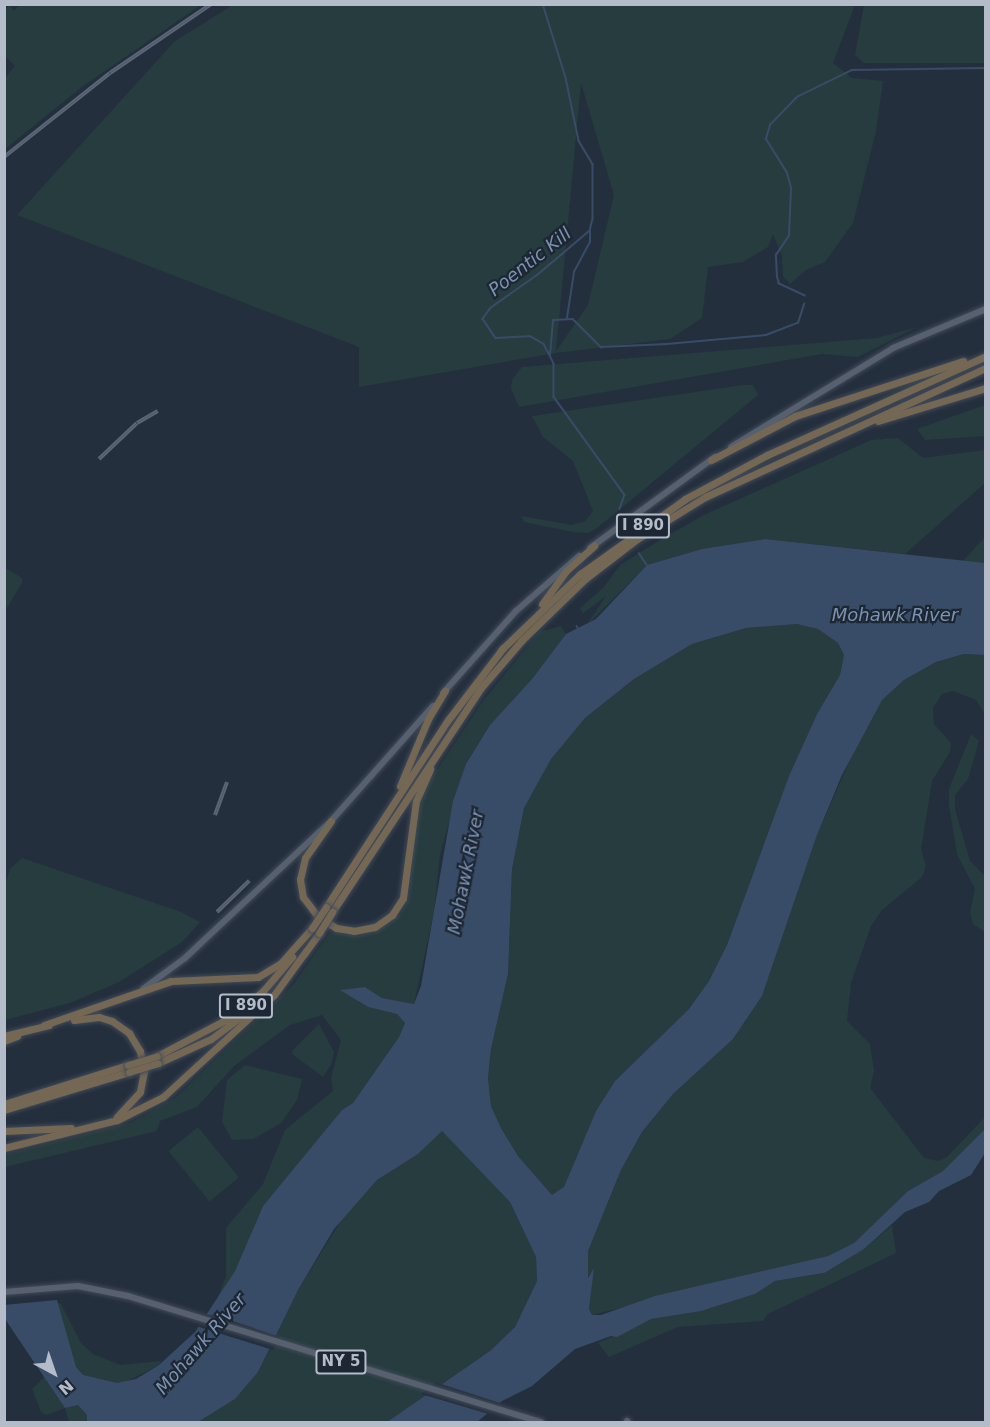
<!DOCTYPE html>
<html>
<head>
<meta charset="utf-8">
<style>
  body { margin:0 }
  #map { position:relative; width:990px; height:1427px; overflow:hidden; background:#242f3e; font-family:"DejaVu Sans",sans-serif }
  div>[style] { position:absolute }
  .green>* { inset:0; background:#263c3f; transform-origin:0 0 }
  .water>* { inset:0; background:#394c67 }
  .pier>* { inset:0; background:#242f3e }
  .stream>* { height:1.5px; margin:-0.75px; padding:0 0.75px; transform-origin:0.75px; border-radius:0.75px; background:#394c67 }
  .roads { filter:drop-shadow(0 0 2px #414a57) drop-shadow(0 0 2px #414a57) }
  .major>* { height:6px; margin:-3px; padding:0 3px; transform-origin:3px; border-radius:3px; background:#56606e }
  .highway>* { height:7px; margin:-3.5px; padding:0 3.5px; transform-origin:3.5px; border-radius:3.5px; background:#746855 }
  .rail>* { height:4px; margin-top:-2px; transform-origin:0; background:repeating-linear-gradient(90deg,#1d2633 0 4.5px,#5a6575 0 9px); box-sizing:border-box; border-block:2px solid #5a6575 }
  .bridges { filter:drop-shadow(0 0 2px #434c59) drop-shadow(0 0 2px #434c59) }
  .highway-bridge>* { height:7px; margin:-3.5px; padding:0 3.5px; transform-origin:3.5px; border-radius:3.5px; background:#746855 }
  span { translate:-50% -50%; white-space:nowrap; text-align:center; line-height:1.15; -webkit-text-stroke:4.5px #1d2633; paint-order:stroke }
  .shield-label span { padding:2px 4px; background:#1d2633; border:2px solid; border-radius:4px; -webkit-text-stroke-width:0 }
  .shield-label { font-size:15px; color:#b4bcc9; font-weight:700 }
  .water-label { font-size:18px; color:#7c92b1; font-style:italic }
  .frame { position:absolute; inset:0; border:6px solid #b4bcc9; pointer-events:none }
  .north { position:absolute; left:24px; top:1343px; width:60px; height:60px; -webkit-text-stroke:4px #1d2633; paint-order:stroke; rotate:140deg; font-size:16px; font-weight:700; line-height:24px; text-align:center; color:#b4bcc9 }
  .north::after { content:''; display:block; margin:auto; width:21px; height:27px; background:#b4bcc9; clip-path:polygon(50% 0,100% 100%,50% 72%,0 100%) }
</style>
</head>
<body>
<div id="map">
  <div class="green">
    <div style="clip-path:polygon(10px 5px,14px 11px,20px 4px,201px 5px,83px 86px,5px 149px,5px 78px,15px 66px,5px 56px,5px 9px)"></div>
    <div style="clip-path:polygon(evenodd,233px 5px,855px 5px,833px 63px,852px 78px,883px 81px,876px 131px,853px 223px,825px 262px,806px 270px,790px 284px,783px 276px,782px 256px,773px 234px,768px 247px,743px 262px,708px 267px,702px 318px,670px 339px,556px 353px,359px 387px,359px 347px,17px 215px,175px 41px,233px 5px,581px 83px,614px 195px,588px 305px,556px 351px,581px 83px)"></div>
    <div style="clip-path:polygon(864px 5px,985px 5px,985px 63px,864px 63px,855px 55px)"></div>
    <div style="clip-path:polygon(917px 327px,858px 357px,822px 354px,519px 407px,511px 388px,512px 380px,522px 367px,877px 338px)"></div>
    <div style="clip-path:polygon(743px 385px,753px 385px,758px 395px,597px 528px,588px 533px,573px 532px,524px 522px,521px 516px,572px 525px,585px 521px,593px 511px,573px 461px,543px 437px,532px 416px)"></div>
    <div style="clip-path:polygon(985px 405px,985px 436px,925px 440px,917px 429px)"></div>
    <div style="clip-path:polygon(898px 438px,923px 458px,985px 450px,985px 483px,905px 554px,765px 539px,702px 549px,647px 565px,586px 626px,606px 596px,583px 613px,580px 608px,603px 588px,620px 565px,660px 540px,706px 514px,847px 451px,871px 440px)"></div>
    <div style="clip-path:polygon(985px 537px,985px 563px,963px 561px)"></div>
    <div style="clip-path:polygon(5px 568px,22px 578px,22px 583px,5px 611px)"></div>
    <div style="clip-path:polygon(798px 624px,818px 629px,838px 643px,844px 655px,840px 675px,817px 714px,789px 776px,727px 945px,709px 981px,689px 1009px,615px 1081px,596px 1111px,564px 1188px,552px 1195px,518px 1156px,501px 1128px,491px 1106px,488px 1078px,491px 1049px,508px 974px,512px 869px,524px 808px,551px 758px,585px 718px,634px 679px,692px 644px,746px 628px)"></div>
    <div style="clip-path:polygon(561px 626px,566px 634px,532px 679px,490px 725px,466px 764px,440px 854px,434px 912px,414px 1004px,382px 998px,365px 987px,341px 990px,368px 1007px,397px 1014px,405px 1023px,399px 1037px,353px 1103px,342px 1110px,263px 1206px,235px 1271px,215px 1305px,226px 1276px,226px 1228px,263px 1184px,285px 1130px,333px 1091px,331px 1078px,341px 1040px,322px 1015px,290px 1025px,234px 1066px,197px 1107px,160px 1121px,157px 1131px,5px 1167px,4px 1155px,130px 1123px,175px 1098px,293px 985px,330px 932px,357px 936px,372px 933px,401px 914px,409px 897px,418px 807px,426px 786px,483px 701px,539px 632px)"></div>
    <div style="clip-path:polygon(965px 654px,985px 655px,985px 714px,976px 700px,953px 691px,942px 694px,933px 708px,934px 724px,951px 743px,950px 752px,932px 781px,921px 849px,926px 866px,922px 877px,882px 910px,871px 926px,851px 983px,847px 1021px,870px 1044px,874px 1071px,870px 1088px,924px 1158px,938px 1161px,947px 1157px,985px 1117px,985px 1129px,943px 1171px,908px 1191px,854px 1243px,828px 1256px,592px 1315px,589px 1309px,593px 1270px,587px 1278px,588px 1251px,621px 1170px,642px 1132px,673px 1094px,733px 1039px,762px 996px,817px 835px,862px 733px,882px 700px,904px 680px,936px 662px)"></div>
    <div style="clip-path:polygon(971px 734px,979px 741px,968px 779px,955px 795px,955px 809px,970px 861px,985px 876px,985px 932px,973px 924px,970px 912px,975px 889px,957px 854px,949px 805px,949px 789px)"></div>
    <div style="clip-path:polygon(22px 858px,181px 912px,200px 922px,182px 942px,119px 982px,70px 1003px,5px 1020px,5px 885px,10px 869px)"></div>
    <div style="clip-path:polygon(319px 1024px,334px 1052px,331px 1065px,323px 1077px,292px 1054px,293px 1050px)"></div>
    <div style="clip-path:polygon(245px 1065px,302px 1079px,297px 1100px,281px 1123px,253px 1139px,232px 1140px,222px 1122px,227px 1080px)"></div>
    <div style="left:198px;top:1127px;width:65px;height:38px;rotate:51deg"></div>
    <div style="clip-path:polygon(442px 1130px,510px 1202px,536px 1257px,537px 1281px,515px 1327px,490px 1351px,387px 1422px,198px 1422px,235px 1399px,258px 1372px,298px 1290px,342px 1219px,377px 1180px,418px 1154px)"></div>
    <div style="clip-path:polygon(892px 1225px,896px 1253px,768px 1314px,763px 1321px,678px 1327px,609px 1357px,598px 1343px,651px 1319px,711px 1308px,755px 1294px,775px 1281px,820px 1274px,864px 1249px)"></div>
    <div style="clip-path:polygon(53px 1300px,61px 1304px,81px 1343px,93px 1354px,120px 1365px,161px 1361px,159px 1365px,100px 1395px,52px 1345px)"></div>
    <div style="clip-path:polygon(44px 1377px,65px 1408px,78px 1405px,87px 1415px,87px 1422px,69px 1422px,65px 1408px,46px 1415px,41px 1412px,32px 1389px)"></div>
  </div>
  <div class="water">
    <div style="clip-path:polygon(evenodd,765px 539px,985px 563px,985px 655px,964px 654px,936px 662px,904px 680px,882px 700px,842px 775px,817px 835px,762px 996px,733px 1039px,673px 1094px,642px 1132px,621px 1170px,588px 1251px,588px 1278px,594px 1268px,589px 1309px,592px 1315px,601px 1315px,655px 1296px,828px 1256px,854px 1243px,908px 1191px,943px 1171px,985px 1129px,985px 1153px,971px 1175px,939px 1191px,929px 1202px,905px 1212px,864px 1249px,824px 1273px,775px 1281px,755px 1294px,701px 1311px,651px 1319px,617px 1337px,611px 1336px,575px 1349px,532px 1386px,502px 1401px,477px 1422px,387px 1422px,490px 1351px,515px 1327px,537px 1281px,536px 1257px,510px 1202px,442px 1131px,418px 1154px,377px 1180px,334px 1229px,298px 1290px,258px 1372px,235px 1399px,198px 1422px,87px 1422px,87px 1415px,78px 1405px,65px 1408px,5px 1319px,4px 1305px,57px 1300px,76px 1367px,83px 1375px,117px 1383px,136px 1379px,159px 1365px,195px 1332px,235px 1271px,263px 1206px,342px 1110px,353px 1103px,399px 1037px,405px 1023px,397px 1014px,368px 1007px,340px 990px,365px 987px,382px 998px,414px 1004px,421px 986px,453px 801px,466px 764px,490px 725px,532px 679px,566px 634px,596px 619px,647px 565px,702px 549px,765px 539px,797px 624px,818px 629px,838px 643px,844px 655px,840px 675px,817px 714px,789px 776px,727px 945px,709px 981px,689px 1009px,615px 1081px,596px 1111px,564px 1187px,552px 1195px,518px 1156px,501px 1128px,491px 1106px,488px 1078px,491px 1049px,508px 974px,512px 869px,524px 808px,551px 759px,585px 718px,634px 679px,692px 644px,746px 628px,797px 624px)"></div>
  </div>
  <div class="pier">
    <div style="clip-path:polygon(204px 1314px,218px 1316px,280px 1337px,273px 1350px,196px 1326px)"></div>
    <div style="clip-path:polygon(435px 1383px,441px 1384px,503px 1404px,492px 1415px,421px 1394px)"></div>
  </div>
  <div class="stream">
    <div style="left:543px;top:4px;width:77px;rotate:72.7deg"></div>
    <div style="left:566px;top:78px;width:64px;rotate:78.3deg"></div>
    <div style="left:579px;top:141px;width:27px;rotate:59deg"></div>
    <div style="left:593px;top:164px;width:55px;rotate:90deg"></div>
    <div style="left:593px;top:219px;width:12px;rotate:104deg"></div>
    <div style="left:590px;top:231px;width:68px;rotate:139.8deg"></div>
    <div style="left:538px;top:275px;width:57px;rotate:144.9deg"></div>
    <div style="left:491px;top:308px;width:14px;rotate:126deg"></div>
    <div style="left:483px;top:319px;width:23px;rotate:56deg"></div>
    <div style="left:496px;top:338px;width:34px;rotate:-3deg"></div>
    <div style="left:530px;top:336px;width:16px;rotate:30deg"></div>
    <div style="left:544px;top:344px;width:22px;rotate:63deg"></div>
    <div style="left:554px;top:364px;width:33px;rotate:90deg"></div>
    <div style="left:554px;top:397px;width:121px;rotate:54.1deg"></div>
    <div style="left:625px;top:495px;width:15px;rotate:110deg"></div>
    <div style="left:805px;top:296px;width:29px;rotate:-155deg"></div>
    <div style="left:779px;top:284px;width:7px;rotate:-106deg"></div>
    <div style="left:777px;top:277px;width:22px;rotate:-93deg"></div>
    <div style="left:776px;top:255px;width:23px;rotate:-56deg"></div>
    <div style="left:789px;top:236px;width:48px;rotate:-87.6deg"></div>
    <div style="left:791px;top:188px;width:16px;rotate:-105deg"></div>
    <div style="left:787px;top:173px;width:40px;rotate:-122deg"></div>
    <div style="left:766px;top:139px;width:15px;rotate:-74deg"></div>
    <div style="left:770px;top:125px;width:39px;rotate:-46deg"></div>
    <div style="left:797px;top:97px;width:61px;rotate:-26.1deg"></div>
    <div style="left:852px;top:70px;width:134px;rotate:-0.9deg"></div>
    <div style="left:567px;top:318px;width:47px;rotate:-81.3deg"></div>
    <div style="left:574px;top:272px;width:34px;rotate:-62deg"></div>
    <div style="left:590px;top:242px;width:10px;rotate:-90deg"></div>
    <div style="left:550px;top:355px;width:35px;rotate:-85deg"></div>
    <div style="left:553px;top:320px;width:20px;rotate:-3deg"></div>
    <div style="left:573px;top:319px;width:40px;rotate:45deg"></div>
    <div style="left:601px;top:347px;width:66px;rotate:-2.6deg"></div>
    <div style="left:667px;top:344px;width:99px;rotate:-5.2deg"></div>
    <div style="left:766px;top:335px;width:34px;rotate:-21deg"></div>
    <div style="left:798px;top:323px;width:20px;rotate:-72deg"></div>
    <div style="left:639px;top:553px;width:14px;rotate:56deg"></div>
    <div style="left:577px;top:626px;width:4px;rotate:63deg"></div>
  </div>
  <div class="roads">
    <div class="major">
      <div style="left:731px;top:447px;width:190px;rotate:-31.4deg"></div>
      <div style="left:893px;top:348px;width:101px;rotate:-22.8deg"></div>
      <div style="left:590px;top:548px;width:155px;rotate:-36.1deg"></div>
      <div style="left:443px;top:693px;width:110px;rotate:-48.3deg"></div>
      <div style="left:516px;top:611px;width:84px;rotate:-41.1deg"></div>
      <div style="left:143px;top:989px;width:52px;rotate:-36.4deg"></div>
      <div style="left:185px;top:958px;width:200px;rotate:-43.2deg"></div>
      <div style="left:331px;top:821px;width:154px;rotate:-48.4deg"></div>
      <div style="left:4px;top:1292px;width:74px;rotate:-4.6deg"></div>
      <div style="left:78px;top:1286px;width:51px;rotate:11.3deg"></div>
      <div style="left:128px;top:1296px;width:432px;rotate:17deg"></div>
      <div style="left:627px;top:1421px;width:1px;rotate:45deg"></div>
    </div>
    <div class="highway">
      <div style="left:878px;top:421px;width:113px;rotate:-17deg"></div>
      <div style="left:711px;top:460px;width:95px;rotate:-27.6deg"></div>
      <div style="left:795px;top:416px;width:177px;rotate:-18.1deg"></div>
      <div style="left:542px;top:604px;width:41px;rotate:-54deg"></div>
      <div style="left:566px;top:571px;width:38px;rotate:-42deg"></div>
      <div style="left:501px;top:650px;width:110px;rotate:-43.9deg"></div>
      <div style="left:580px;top:574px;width:129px;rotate:-35.5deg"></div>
      <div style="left:685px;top:499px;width:93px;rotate:-28.2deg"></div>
      <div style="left:767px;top:455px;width:240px;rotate:-24.3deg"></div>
      <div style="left:400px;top:786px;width:73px;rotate:-67.3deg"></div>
      <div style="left:428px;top:719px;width:33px;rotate:-59deg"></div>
      <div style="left:331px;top:821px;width:45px;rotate:125.1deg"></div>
      <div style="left:305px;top:858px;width:22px;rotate:103deg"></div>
      <div style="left:300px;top:879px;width:18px;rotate:81deg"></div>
      <div style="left:303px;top:897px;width:25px;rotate:53deg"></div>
      <div style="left:318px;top:917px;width:21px;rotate:31deg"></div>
      <div style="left:336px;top:928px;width:18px;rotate:9deg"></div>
      <div style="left:354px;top:931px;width:21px;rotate:-11deg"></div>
      <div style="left:375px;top:927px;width:21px;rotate:-35deg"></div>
      <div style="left:392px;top:915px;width:20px;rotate:-57deg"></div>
      <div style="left:403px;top:898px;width:98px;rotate:-82.4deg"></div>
      <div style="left:416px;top:801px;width:35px;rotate:-66deg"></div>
      <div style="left:326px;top:907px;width:223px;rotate:-56.9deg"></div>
      <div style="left:448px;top:720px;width:91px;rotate:-52.6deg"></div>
      <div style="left:332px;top:912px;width:268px;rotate:-56.4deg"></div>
      <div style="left:480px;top:689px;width:65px;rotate:-49.4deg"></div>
      <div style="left:522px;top:640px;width:88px;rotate:-44.1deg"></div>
      <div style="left:585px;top:579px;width:66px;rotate:-37.6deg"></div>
      <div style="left:637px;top:539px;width:80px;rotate:-31.7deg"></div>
      <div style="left:705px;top:497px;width:309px;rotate:-24.7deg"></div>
      <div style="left:304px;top:954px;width:26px;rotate:-54deg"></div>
      <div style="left:74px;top:1020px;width:25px;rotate:-7deg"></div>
      <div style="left:99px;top:1017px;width:14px;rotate:17deg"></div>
      <div style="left:112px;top:1021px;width:21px;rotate:35deg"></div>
      <div style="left:129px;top:1033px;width:21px;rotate:59deg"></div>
      <div style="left:140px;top:1051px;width:20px;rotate:79deg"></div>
      <div style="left:144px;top:1071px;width:21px;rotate:101deg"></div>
      <div style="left:140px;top:1092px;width:34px;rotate:133deg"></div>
      <div style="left:44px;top:1025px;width:134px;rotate:-19.1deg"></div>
      <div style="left:171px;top:981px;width:87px;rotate:-2.6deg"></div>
      <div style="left:258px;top:977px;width:26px;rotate:-31deg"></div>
      <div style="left:280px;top:964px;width:48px;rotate:-48.4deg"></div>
      <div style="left:4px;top:1036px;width:46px;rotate:-13.7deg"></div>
      <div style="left:4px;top:1041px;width:14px;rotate:-21deg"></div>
      <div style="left:157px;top:1056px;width:84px;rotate:-27.8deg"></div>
      <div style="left:231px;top:1017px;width:41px;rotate:-39.1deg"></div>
      <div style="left:263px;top:991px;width:45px;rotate:-49.5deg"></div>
      <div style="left:158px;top:1063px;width:58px;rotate:-24.4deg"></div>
      <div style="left:211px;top:1039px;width:65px;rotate:-36.9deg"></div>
      <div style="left:4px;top:1104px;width:130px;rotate:-17.5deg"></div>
      <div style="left:4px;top:1110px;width:131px;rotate:-16.9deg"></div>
      <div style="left:4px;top:1131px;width:67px;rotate:-2.6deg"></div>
      <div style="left:4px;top:1148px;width:116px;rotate:-13.9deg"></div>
      <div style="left:117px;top:1120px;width:51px;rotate:-26.6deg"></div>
      <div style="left:163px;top:1097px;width:151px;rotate:-42.6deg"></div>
      <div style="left:274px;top:995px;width:54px;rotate:-54deg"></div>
    </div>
  </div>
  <div class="rail">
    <div style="left:4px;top:157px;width:135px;rotate:-38.4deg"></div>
    <div style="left:110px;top:73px;width:122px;rotate:-34.3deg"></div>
    <div style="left:99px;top:459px;width:52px;rotate:-43.5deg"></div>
    <div style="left:137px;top:423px;width:24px;rotate:-30deg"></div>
    <div style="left:215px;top:815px;width:35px;rotate:-70deg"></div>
    <div style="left:217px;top:912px;width:45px;rotate:-44.1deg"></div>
  </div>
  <div class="bridges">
    <div class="highway-bridge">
      <div style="left:312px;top:928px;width:25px;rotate:-56deg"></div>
      <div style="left:319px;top:933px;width:25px;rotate:-58deg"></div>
      <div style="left:128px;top:1065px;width:30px;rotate:-17deg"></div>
      <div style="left:129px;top:1072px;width:30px;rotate:-17deg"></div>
    </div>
  </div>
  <div class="shield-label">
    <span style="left:643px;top:526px">I 890</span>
    <span style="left:246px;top:1006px">I 890</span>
    <span style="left:341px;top:1362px">NY 5</span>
  </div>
  <div class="water-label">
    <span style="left:530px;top:262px;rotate:-38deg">Poentic Kill</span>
    <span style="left:895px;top:615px">Mohawk River</span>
    <span style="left:466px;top:872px;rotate:-79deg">Mohawk River</span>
    <span style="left:201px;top:1344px;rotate:-49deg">Mohawk River</span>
  </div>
  <div class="frame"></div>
  <div class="north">N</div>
</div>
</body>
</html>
